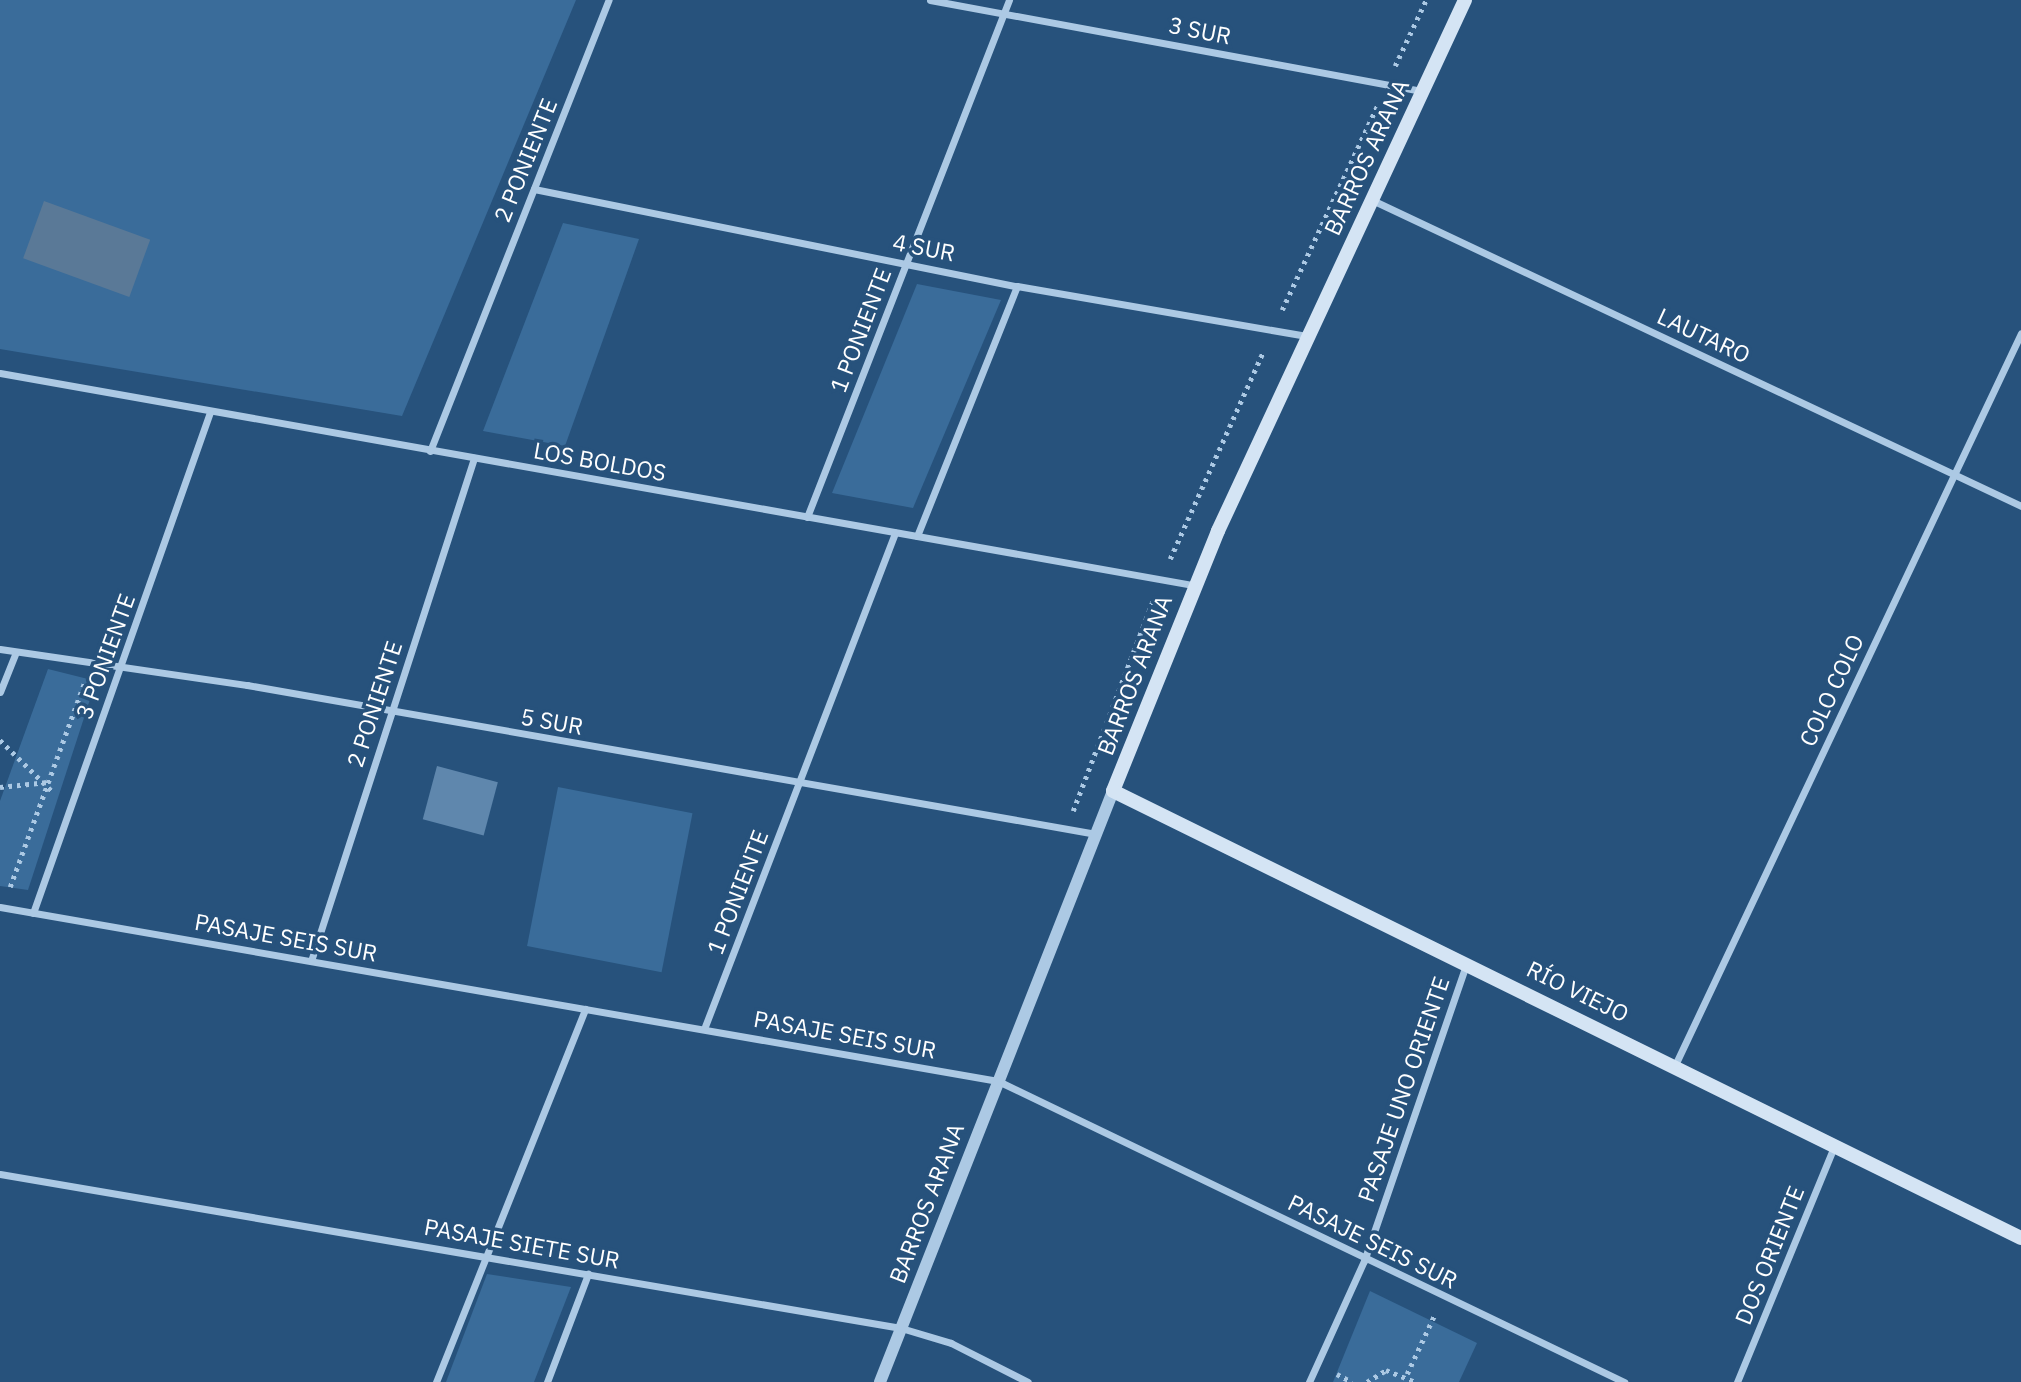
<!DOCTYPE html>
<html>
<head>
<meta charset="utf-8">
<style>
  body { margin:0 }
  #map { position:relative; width:2021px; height:1382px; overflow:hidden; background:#27527c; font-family:"IBM Plex Sans",sans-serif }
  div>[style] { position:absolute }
  .green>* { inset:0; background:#3a6c9a; transform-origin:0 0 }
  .water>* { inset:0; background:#5a7997; transform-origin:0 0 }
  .building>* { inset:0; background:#5f87ad; transform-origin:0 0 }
  .path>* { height:4.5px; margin-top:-2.25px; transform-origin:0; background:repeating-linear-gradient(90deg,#acc9e4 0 3.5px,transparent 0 8.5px) }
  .minor>* { height:7px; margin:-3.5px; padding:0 3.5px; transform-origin:3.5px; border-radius:3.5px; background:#acc9e4 }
  .tertiary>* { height:12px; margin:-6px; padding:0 6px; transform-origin:6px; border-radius:6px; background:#acc9e4 }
  .secondary>* { height:14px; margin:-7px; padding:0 7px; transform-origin:7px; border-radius:7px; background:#d4e4f4 }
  span { translate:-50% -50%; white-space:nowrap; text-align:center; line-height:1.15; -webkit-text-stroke:7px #27527c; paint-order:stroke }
  .street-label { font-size:23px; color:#fff }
</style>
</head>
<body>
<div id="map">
  <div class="green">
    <div style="clip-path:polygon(0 0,576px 0,402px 416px,0 349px)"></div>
    <div style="clip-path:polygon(563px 223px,639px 239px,565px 446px,483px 431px)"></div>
    <div style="clip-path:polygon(917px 284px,1001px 300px,913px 508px,832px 493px)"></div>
    <div style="clip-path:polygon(48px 669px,96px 681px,28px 890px,0 886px,0 801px)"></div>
    <div style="left:558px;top:787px;width:137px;height:162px;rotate:11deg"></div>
    <div style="clip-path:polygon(487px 1274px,571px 1287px,534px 1382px,446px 1382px)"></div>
    <div style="clip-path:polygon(1370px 1291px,1477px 1343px,1459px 1382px,1333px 1382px)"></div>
  </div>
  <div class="water">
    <div style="left:44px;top:201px;width:113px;height:61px;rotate:20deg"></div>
  </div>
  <div class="building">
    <div style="left:437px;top:766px;width:63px;height:55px;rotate:15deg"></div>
  </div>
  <div class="path">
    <div style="left:1395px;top:66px;width:73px;rotate:-64.8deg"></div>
    <div style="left:1282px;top:310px;width:225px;rotate:-65deg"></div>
    <div style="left:1170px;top:559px;width:229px;rotate:-65.8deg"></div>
    <div style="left:0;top:740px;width:74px;rotate:44.5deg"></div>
    <div style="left:0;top:787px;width:48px;rotate:-5.9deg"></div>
    <div style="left:1073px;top:811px;width:226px;rotate:-69.2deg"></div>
    <div style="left:10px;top:887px;width:219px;rotate:-70deg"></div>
    <div style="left:1337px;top:1374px;width:17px;rotate:28deg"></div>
    <div style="left:1407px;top:1374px;width:66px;rotate:-65deg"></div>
    <div style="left:1367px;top:1382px;width:22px;rotate:-32deg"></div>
    <div style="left:1386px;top:1370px;width:32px;rotate:22deg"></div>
  </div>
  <div class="minor">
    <div style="left:930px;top:0;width:500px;rotate:10.48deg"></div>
    <div style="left:534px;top:189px;width:493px;rotate:11.4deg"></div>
    <div style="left:1017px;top:286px;width:294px;rotate:9.8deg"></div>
    <div style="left:1372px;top:200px;width:718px;rotate:25.24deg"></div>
    <div style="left:0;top:373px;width:1212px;rotate:10.08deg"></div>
    <div style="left:430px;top:451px;width:485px;rotate:-68.4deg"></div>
    <div style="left:807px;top:517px;width:555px;rotate:-68.66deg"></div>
    <div style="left:917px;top:536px;width:269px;rotate:-68.2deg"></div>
    <div style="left:0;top:649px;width:250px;rotate:8.3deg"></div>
    <div style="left:247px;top:685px;width:862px;rotate:9.95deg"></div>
    <div style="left:0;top:692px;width:43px;rotate:-68.2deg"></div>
    <div style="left:0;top:907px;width:1013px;rotate:9.89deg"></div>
    <div style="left:998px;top:1081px;width:695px;rotate:25.68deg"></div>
    <div style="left:33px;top:913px;width:531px;rotate:-70.54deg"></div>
    <div style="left:311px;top:961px;width:529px;rotate:-72.04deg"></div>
    <div style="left:704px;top:1029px;width:532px;rotate:-68.94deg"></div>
    <div style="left:1676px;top:1063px;width:807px;rotate:-64.7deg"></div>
    <div style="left:0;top:1174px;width:914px;rotate:9.7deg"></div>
    <div style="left:901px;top:1328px;width:52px;rotate:16.7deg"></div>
    <div style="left:951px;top:1343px;width:86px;rotate:26.9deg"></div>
    <div style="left:436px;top:1382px;width:402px;rotate:-68.2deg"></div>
    <div style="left:547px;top:1382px;width:116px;rotate:-69.2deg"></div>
    <div style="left:1309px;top:1382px;width:133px;rotate:-65.6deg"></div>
    <div style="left:1364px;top:1261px;width:314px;rotate:-71deg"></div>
    <div style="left:1737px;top:1382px;width:254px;rotate:-67.6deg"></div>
  </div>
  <div class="tertiary">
    <div style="left:880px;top:1382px;width:635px;rotate:-68.48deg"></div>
  </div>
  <div class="secondary">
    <div style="left:1465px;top:0;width:586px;rotate:114.95deg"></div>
    <div style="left:1218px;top:531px;width:280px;rotate:112deg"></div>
    <div style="left:1113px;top:791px;width:1012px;rotate:26.21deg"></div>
  </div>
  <div class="street-label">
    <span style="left:1200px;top:30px;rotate:11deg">3 SUR</span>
    <span style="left:1366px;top:157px;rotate:-65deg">BARROS ARANA</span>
    <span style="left:525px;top:160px;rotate:-68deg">2 PONIENTE</span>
    <span style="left:924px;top:247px;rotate:11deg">4 SUR</span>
    <span style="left:860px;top:330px;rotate:-69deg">1 PONIENTE</span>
    <span style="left:1704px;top:335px;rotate:25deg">LAUTARO</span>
    <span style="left:600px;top:461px;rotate:10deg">LOS BOLDOS</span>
    <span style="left:105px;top:656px;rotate:-70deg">3 PONIENTE</span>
    <span style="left:1134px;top:675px;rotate:-69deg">BARROS ARANA</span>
    <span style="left:1831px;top:690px;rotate:-65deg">COLO COLO</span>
    <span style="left:374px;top:704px;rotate:-72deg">2 PONIENTE</span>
    <span style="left:552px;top:721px;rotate:10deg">5 SUR</span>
    <span style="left:737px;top:892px;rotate:-69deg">1 PONIENTE</span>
    <span style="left:286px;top:937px;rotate:10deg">PASAJE SEIS SUR</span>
    <span style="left:1578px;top:991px;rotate:26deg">RÍO VIEJO</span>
    <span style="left:845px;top:1034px;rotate:10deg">PASAJE SEIS SUR</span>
    <span style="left:1403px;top:1089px;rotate:-71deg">PASAJE UNO ORIENTE</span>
    <span style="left:926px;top:1203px;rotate:-69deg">BARROS ARANA</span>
    <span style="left:1373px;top:1241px;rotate:26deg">PASAJE SEIS SUR</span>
    <span style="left:522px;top:1243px;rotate:10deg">PASAJE SIETE SUR</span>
    <span style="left:1769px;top:1255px;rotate:-68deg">DOS ORIENTE</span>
  </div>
</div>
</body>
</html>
